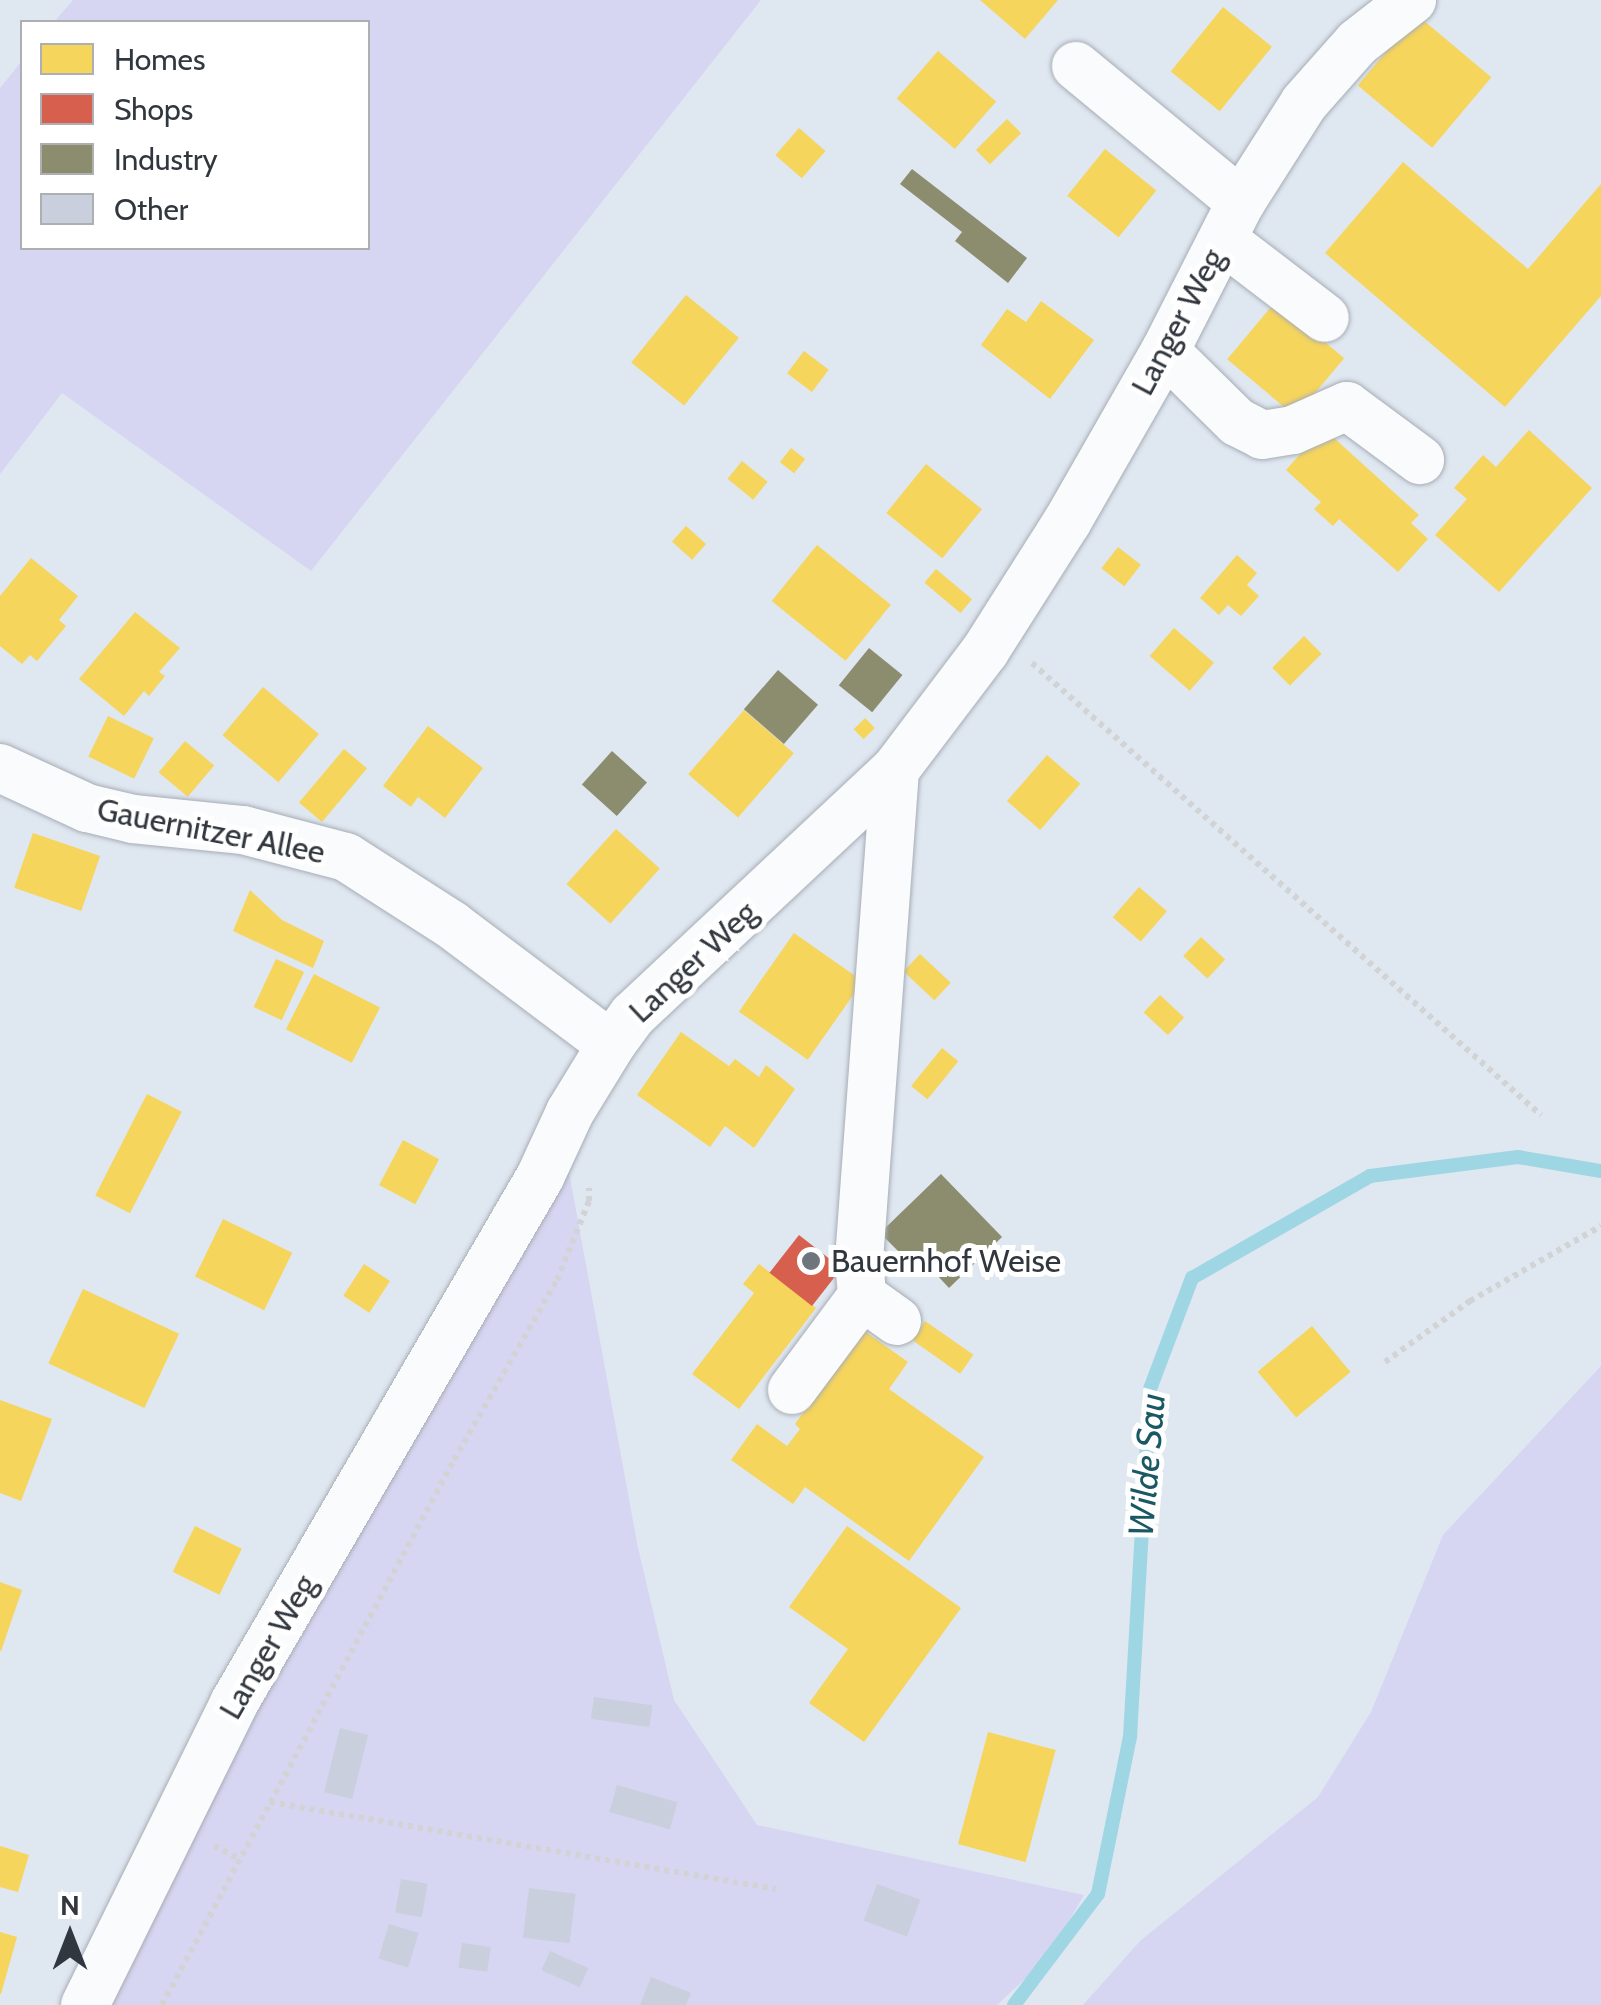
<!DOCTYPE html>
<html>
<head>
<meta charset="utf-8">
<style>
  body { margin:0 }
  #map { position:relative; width:1601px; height:2005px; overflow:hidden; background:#dfe7f1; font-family:Cabin,sans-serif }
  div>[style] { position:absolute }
  .green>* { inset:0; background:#d7d6f2 }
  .homes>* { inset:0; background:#f6d55c; transform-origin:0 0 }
  .shops>* { inset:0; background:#d6604d; transform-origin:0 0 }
  .industry>* { inset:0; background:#8c8c6e; transform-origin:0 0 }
  .stream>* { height:14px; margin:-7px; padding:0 7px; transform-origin:7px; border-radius:7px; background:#9fd6e4 }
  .building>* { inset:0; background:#c9cfdd; transform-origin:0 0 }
  .path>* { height:6px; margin-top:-3px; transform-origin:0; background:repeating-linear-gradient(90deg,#d1d3d5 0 5px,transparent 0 10px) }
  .roads { filter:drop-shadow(0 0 2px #a7adb4) drop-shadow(0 0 2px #a7adb4) }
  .minor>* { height:48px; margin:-24px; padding:0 24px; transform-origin:24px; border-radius:24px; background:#fafbfd }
  .dots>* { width:28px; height:28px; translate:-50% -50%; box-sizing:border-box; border:5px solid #fff; border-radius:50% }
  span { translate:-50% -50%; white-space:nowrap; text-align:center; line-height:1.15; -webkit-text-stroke:10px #fff; paint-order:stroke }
  .street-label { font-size:32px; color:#31373e }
  .poi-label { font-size:32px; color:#31373e }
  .left { translate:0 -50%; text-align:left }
  .water-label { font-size:35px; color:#1a5864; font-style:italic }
  .legend { position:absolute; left:20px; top:20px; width:350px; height:230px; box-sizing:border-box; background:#fff; border:2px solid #adafb2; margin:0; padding:12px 18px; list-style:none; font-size:30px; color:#31373e }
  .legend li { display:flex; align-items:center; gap:20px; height:50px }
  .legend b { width:50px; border:2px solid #adafb2 }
  .north { position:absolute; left:20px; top:1885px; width:100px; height:100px; -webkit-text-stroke:8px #fff; paint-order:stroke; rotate:0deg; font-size:28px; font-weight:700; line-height:40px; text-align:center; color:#31373e }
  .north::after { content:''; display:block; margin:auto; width:35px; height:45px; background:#31373e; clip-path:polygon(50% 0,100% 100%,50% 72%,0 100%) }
</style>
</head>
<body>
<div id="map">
  <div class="green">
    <div style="clip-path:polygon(73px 0,761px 0,311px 571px,62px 393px,0 474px,0 88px,22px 61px,22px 248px,368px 248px,368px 22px,54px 22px)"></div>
    <div style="clip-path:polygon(569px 1172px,638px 1548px,674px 1700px,757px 1825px,1084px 1895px,1047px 1958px,997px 2005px,109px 2005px,288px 1638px)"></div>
    <div style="clip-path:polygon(1601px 1366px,1601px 2005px,1083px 2005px,1140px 1941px,1318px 1797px,1371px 1712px,1443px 1535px)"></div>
  </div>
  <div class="homes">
    <div style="clip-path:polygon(980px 0,1058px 0,1025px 39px)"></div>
    <div style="left:1223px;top:7px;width:63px;height:83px;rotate:39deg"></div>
    <div style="left:1417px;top:15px;width:97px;height:92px;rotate:40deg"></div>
    <div style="left:938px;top:51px;width:77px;height:63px;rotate:41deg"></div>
    <div style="left:1007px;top:119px;width:20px;height:44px;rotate:45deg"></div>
    <div style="left:799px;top:128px;width:35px;height:36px;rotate:41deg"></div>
    <div style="left:1105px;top:149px;width:66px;height:60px;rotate:39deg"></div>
    <div style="clip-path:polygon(1403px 162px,1528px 269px,1601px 184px,1601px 296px,1505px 407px,1325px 253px)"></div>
    <div style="left:686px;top:295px;width:68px;height:87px;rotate:39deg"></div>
    <div style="clip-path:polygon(1041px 301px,1094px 340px,1050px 399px,981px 345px,1007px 309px,1026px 322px)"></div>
    <div style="left:1276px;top:301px;width:89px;height:76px;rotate:40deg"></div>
    <div style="left:804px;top:351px;width:31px;height:28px;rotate:37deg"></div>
    <div style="clip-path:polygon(1323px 428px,1419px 515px,1411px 523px,1428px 539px,1398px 572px,1339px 519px,1333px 526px,1314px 509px,1321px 502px,1286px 470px)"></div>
    <div style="clip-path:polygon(1529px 430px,1592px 488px,1499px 592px,1435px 535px,1467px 499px,1454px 488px,1483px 455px,1496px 467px)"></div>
    <div style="left:791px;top:448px;width:18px;height:18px;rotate:38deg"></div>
    <div style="left:742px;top:461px;width:33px;height:23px;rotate:39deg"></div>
    <div style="left:926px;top:464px;width:72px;height:63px;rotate:39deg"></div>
    <div style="left:686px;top:526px;width:27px;height:21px;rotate:42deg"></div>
    <div style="left:817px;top:545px;width:95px;height:72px;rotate:39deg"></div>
    <div style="left:1118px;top:547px;width:29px;height:27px;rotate:38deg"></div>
    <div style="clip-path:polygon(1237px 555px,1257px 573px,1247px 585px,1259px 596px,1241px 616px,1228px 605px,1219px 615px,1200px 598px)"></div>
    <div style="clip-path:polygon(31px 558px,78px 596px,59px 620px,66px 626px,37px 661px,30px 655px,22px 664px,0 646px,0 596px)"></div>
    <div style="left:936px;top:569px;width:47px;height:18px;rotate:40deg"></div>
    <div style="clip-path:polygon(135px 612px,180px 648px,159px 672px,165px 676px,149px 696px,144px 691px,124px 716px,79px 679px)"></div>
    <div style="left:1174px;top:628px;width:53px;height:37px;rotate:41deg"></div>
    <div style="left:1304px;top:636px;width:25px;height:45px;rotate:45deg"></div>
    <div style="left:263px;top:687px;width:73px;height:63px;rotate:40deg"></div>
    <div style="left:744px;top:710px;width:66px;height:85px;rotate:41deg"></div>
    <div style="left:108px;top:716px;width:51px;height:45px;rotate:26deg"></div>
    <div style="left:865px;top:718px;width:14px;height:16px;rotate:45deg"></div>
    <div style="clip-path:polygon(428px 726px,483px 768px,445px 818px,418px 797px,411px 807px,383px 786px)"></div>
    <div style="left:185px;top:741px;width:38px;height:41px;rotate:40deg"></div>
    <div style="left:344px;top:749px;width:30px;height:70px;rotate:40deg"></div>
    <div style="left:1047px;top:755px;width:44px;height:61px;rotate:41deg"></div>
    <div style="left:616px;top:829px;width:59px;height:74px;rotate:42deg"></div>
    <div style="left:33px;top:833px;width:71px;height:58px;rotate:19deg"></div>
    <div style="left:1139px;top:887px;width:37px;height:40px;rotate:41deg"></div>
    <div style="clip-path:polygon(250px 890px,282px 920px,324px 941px,313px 968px,233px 931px)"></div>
    <div style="left:794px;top:933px;width:84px;height:96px;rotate:35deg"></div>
    <div style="left:1201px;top:937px;width:33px;height:26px;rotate:43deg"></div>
    <div style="left:920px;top:954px;width:42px;height:24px;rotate:43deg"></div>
    <div style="left:276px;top:959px;width:31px;height:53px;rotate:25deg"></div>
    <div style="left:314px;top:974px;width:74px;height:62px;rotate:27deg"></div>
    <div style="left:1160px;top:995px;width:33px;height:24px;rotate:43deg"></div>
    <div style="clip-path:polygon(681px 1032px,729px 1066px,735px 1059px,759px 1077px,766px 1065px,795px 1089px,754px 1148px,725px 1126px,710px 1147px,637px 1095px)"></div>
    <div style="left:942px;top:1048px;width:21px;height:49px;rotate:39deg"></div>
    <div style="left:147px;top:1094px;width:39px;height:114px;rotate:27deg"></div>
    <div style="left:403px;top:1140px;width:41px;height:51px;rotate:28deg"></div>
    <div style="left:223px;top:1219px;width:77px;height:64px;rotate:26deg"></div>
    <div style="left:364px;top:1264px;width:31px;height:38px;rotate:33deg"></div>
    <div style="clip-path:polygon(759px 1264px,816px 1308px,739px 1409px,692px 1374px,754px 1293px,743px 1284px)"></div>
    <div style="left:83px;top:1289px;width:106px;height:82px;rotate:25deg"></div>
    <div style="left:925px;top:1321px;width:59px;height:23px;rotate:35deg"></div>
    <div style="left:1312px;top:1326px;width:60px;height:71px;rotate:50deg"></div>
    <div style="clip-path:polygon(863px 1330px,908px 1362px,889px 1389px,984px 1457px,909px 1561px,805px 1487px,793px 1504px,731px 1460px,757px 1424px,787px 1446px,800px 1429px,795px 1424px)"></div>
    <div style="clip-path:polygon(0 1400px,52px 1419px,21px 1501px,0 1493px)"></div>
    <div style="left:195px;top:1526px;width:52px;height:51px;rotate:26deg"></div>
    <div style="clip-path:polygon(847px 1526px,961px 1608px,864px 1742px,809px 1703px,848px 1649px,789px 1607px)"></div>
    <div style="clip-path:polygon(0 1582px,22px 1590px,1px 1651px,0 1651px)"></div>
    <div style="left:988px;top:1732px;width:70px;height:116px;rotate:15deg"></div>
    <div style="clip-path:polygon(0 1846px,29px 1855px,18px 1892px,0 1887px)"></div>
    <div style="clip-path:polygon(0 1932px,17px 1937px,1px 1994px,0 1994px)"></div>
  </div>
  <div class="shops">
    <div style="left:799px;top:1235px;width:54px;height:48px;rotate:38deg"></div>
  </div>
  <div class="industry">
    <div style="clip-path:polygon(912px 169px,1027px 258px,1008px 283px,955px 241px,962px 232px,900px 184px)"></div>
    <div style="left:869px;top:648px;width:43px;height:48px;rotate:39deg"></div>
    <div style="left:778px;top:670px;width:53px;height:52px;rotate:41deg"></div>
    <div style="left:612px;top:751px;width:47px;height:45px;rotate:42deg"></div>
    <div style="clip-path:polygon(941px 1174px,1002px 1237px,949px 1288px,923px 1260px,915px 1268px,880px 1233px)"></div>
  </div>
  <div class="stream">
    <div style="left:1014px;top:2005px;width:139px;rotate:-52.9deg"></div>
    <div style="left:1098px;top:1894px;width:160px;rotate:-78.5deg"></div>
    <div style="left:1130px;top:1737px;width:349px;rotate:-86.7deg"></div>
    <div style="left:1150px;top:1389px;width:119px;rotate:-69.3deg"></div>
    <div style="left:1192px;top:1278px;width:205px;rotate:-29.8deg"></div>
    <div style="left:1370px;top:1176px;width:149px;rotate:-7.3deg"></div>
    <div style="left:1518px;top:1157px;width:84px;rotate:9.6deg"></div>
  </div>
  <div class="building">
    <div style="left:594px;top:1697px;width:59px;height:22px;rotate:8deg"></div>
    <div style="left:340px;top:1728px;width:29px;height:66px;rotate:14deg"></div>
    <div style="left:617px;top:1785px;width:63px;height:28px;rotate:16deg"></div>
    <div style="left:401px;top:1879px;width:27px;height:34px;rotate:10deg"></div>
    <div style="left:877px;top:1884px;width:46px;height:39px;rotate:20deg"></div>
    <div style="left:529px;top:1888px;width:47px;height:50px;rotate:7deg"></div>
    <div style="left:389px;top:1924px;width:31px;height:36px;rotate:17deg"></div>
    <div style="left:462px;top:1943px;width:29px;height:25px;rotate:8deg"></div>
    <div style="left:550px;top:1951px;width:42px;height:21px;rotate:24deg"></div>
    <div style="clip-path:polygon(651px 1977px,691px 1993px,686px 2005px,640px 2005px)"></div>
  </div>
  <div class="path">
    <div style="left:1032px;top:663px;width:681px;rotate:41.61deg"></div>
    <div style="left:1385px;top:1362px;width:105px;rotate:-35.7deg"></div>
    <div style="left:1470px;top:1301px;width:151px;rotate:-29.8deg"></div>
    <div style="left:270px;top:1802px;width:513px;rotate:9.76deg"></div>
    <div style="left:214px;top:1846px;width:29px;rotate:27deg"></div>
    <div style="left:162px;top:2005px;width:618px;rotate:-61.82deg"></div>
    <div style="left:454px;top:1460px;width:207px;rotate:-60.2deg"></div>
    <div style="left:557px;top:1280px;width:85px;rotate:-67.9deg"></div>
    <div style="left:589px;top:1201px;width:13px;rotate:-90deg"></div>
  </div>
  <div class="roads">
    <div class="minor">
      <div style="left:1076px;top:66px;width:214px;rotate:39.5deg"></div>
      <div style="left:1223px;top:240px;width:128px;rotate:37.4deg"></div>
      <div style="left:1165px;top:351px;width:101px;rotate:44.6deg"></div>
      <div style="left:1237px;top:422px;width:28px;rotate:27deg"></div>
      <div style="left:1262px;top:435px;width:31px;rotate:-9deg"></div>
      <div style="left:1293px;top:430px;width:59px;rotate:-24deg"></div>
      <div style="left:1347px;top:406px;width:91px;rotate:36.5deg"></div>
      <div style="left:0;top:768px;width:96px;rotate:24.7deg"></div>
      <div style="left:87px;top:808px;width:47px;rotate:13.4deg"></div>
      <div style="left:133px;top:819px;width:111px;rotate:5.7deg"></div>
      <div style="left:243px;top:830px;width:106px;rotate:14.7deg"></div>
      <div style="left:346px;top:857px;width:126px;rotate:32.7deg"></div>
      <div style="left:452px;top:925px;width:199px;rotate:37deg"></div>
      <div style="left:895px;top:770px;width:491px;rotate:94.2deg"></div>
      <div style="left:859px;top:1260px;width:36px;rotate:85deg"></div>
      <div style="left:862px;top:1296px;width:43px;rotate:35.5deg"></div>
      <div style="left:792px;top:1390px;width:117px;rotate:-53.3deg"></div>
      <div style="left:85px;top:2005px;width:337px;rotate:-63.7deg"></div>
      <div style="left:234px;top:1703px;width:609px;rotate:-59.81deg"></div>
      <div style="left:540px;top:1177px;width:72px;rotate:-65.2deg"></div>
      <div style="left:570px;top:1112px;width:79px;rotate:-58.5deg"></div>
      <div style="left:611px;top:1045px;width:37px;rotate:-54deg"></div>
      <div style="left:633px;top:1015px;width:359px;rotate:-43.1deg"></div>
      <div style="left:895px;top:770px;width:149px;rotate:-52.9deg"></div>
      <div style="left:985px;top:651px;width:153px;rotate:-57.6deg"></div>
      <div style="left:1067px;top:522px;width:197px;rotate:-60.2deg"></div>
      <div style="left:1165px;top:351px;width:167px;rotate:-63deg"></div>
      <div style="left:1241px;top:202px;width:117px;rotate:-57.5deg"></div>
      <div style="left:1304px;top:103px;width:80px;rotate:-48.5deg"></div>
      <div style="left:1357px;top:43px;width:70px;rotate:-38deg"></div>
    </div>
  </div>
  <div class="dots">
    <div style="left:811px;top:1261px;background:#6e757d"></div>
  </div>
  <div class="street-label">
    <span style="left:1178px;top:322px;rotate:-62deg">Langer Weg</span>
    <span style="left:211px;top:831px;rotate:11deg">Gauernitzer Allee</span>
    <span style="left:693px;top:962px;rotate:-43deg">Langer Weg</span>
    <span style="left:268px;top:1647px;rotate:-60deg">Langer Weg</span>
  </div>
  <div class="poi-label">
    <span class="left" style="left:831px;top:1261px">Bauernhof Weise</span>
  </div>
  <div class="water-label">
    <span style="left:1147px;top:1465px;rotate:-85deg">Wilde Sau</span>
  </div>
  <ul class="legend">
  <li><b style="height:28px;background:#f6d55c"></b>Homes</li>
  <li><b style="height:28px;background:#d6604d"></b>Shops</li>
  <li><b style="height:28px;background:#8c8c6e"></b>Industry</li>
  <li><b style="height:28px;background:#c9cfdd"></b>Other</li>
  </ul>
  <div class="north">N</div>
</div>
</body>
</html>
